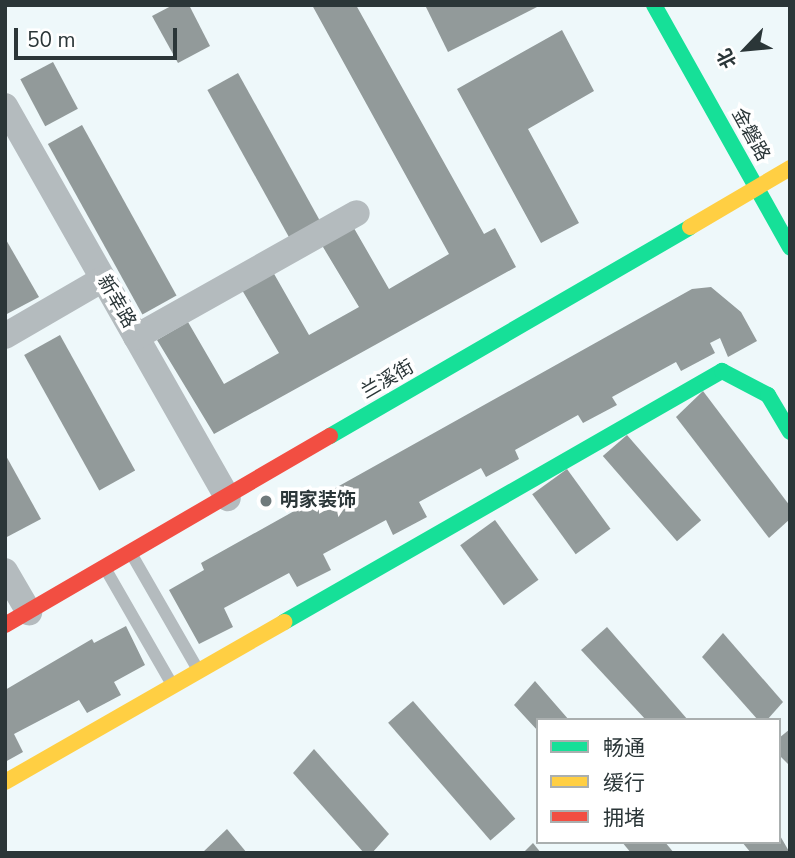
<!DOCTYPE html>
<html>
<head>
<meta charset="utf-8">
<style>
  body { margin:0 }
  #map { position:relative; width:795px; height:858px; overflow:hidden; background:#eef8fa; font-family:"Nunito Sans","Noto Sans SC",sans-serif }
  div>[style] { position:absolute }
  .building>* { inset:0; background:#929a9a; transform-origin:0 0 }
  .lane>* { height:12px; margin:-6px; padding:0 6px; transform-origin:6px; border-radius:6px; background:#b4bbbe }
  .street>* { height:26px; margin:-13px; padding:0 13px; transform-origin:13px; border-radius:13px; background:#b4bbbe }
  .fast>* { height:16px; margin:-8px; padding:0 8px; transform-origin:8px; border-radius:8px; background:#16e098 }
  .slow>* { height:16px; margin:-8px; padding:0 8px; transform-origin:8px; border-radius:8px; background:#ffcf43 }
  .jam>* { height:16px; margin:-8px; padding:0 8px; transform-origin:8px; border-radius:8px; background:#f24e42 }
  .dots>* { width:19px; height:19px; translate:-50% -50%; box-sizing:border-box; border:4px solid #fff; border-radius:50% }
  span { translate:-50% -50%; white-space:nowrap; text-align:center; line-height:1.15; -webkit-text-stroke:7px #fff; paint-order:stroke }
  .street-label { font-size:19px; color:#2b3638 }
  .poi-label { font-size:19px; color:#2b3638; font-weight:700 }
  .left { translate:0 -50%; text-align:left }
  .frame { position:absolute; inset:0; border:7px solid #2b3638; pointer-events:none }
  .legend { position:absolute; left:536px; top:718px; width:245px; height:126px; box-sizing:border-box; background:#fff; border:2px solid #aaafaf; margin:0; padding:9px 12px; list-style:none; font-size:21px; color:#2b3638 }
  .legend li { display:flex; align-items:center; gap:14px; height:35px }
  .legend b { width:35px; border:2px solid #aaafaf }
  .north { position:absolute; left:711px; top:14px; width:70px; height:70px; -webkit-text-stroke:5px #fff; paint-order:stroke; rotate:244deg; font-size:19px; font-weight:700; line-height:28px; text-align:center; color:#2b3638 }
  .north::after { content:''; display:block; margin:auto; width:24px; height:32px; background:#2b3638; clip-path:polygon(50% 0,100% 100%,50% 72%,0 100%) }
  .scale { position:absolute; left:14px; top:28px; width:163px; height:32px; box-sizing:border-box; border:4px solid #2b3638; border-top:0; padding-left:9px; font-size:21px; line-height:24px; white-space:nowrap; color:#2b3638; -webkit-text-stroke:5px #fff; paint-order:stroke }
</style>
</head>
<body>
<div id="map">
  <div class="building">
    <div style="clip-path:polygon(173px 5px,189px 5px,210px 46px,178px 63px,152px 16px)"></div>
    <div style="clip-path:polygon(312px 5px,356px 5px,484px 234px,495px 228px,516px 267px,214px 434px,157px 340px,188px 322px,224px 384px,279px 353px,242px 290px,273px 272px,309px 335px,359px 307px,320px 242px,351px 223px,389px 289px,449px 254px)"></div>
    <div style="clip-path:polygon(425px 5px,541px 5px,448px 52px)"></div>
    <div style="clip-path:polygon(562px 30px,594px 91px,528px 129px,579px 223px,541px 243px,457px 89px)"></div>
    <div style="left:53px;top:62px;width:53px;height:37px;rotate:62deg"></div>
    <div style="left:238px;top:73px;width:171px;height:35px;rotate:61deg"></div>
    <div style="left:82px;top:125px;width:195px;height:39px;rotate:61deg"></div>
    <div style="clip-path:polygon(5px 238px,39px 297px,5px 315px)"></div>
    <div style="clip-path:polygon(711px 287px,741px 312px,757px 341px,728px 357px,720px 338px,710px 343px,715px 353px,681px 371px,676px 362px,612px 397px,617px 405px,583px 423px,578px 415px,515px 450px,519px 459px,486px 477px,481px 468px,419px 502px,427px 517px,393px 535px,386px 520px,323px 554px,331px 570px,297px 587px,289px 573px,224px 608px,233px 627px,199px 644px,169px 590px,204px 570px,201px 563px,692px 289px)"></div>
    <div style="left:60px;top:335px;width:155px;height:41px;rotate:61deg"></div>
    <div style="clip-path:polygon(703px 391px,790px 506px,790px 519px,769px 538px,676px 417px)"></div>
    <div style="left:627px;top:435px;width:113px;height:32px;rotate:49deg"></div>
    <div style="clip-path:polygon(5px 454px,41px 519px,5px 538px)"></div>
    <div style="left:567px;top:469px;width:74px;height:43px;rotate:54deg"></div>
    <div style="left:495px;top:520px;width:74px;height:43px;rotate:54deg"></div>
    <div style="clip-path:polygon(126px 626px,145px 665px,114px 682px,121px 695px,87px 713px,79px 700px,14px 734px,23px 752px,5px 762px,5px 690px,92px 639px,94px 643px)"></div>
    <div style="clip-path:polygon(607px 627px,688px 720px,646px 720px,581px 650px)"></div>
    <div style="clip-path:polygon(723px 633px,783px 702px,767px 720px,758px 720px,702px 657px)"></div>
    <div style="clip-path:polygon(535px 681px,569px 720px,538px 720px,538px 731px,514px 705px)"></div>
    <div style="left:413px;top:701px;width:156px;height:33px;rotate:49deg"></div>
    <div style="clip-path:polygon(790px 729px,790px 766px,779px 755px,779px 738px)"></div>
    <div style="clip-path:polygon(314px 749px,389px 834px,372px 853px,364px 853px,293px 773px)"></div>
    <div style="clip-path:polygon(227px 829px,247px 853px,202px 853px)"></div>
    <div style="clip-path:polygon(779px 834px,790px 853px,751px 853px,742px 842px,779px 842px)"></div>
    <div style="clip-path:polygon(622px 842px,665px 842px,674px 853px,631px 853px)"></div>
    <div style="clip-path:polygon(533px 843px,541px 853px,523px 853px)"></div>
  </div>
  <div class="lane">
    <div style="left:132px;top:555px;width:133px;rotate:60.1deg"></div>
    <div style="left:105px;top:568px;width:133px;rotate:60.1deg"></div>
  </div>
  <div class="street">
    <div style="left:5px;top:106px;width:451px;rotate:60.4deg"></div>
    <div style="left:5px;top:336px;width:113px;rotate:-30.2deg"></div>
    <div style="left:136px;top:337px;width:253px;rotate:-29.3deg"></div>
    <div style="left:5px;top:571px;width:48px;rotate:59.7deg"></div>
  </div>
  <div class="fast">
    <div style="left:654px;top:5px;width:278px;rotate:60.7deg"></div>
    <div style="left:330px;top:436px;width:416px;rotate:-30.1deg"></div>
    <div style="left:284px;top:622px;width:505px;rotate:-29.82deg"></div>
    <div style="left:722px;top:371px;width:52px;rotate:27.6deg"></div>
    <div style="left:768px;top:395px;width:43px;rotate:59.3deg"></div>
  </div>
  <div class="slow">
    <div style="left:690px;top:227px;width:116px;rotate:-30.5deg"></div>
    <div style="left:5px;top:782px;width:322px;rotate:-29.8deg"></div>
  </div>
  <div class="jam">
    <div style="left:5px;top:625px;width:376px;rotate:-30.2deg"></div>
  </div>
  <div class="dots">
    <div style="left:266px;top:501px;background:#6f7a7c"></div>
  </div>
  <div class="street-label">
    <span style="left:750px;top:135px;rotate:61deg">金磐路</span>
    <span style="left:116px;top:302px;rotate:60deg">新幸路</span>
    <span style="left:388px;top:380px;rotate:-30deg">兰溪街</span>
  </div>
  <div class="poi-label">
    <span class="left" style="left:280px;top:501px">明家装饰</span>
  </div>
  <div class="frame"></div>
  <ul class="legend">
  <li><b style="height:9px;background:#16e098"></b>畅通</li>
  <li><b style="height:9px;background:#ffcf43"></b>缓行</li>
  <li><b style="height:9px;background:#f24e42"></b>拥堵</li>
  </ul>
  <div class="north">北</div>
  <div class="scale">50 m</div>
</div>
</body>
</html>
